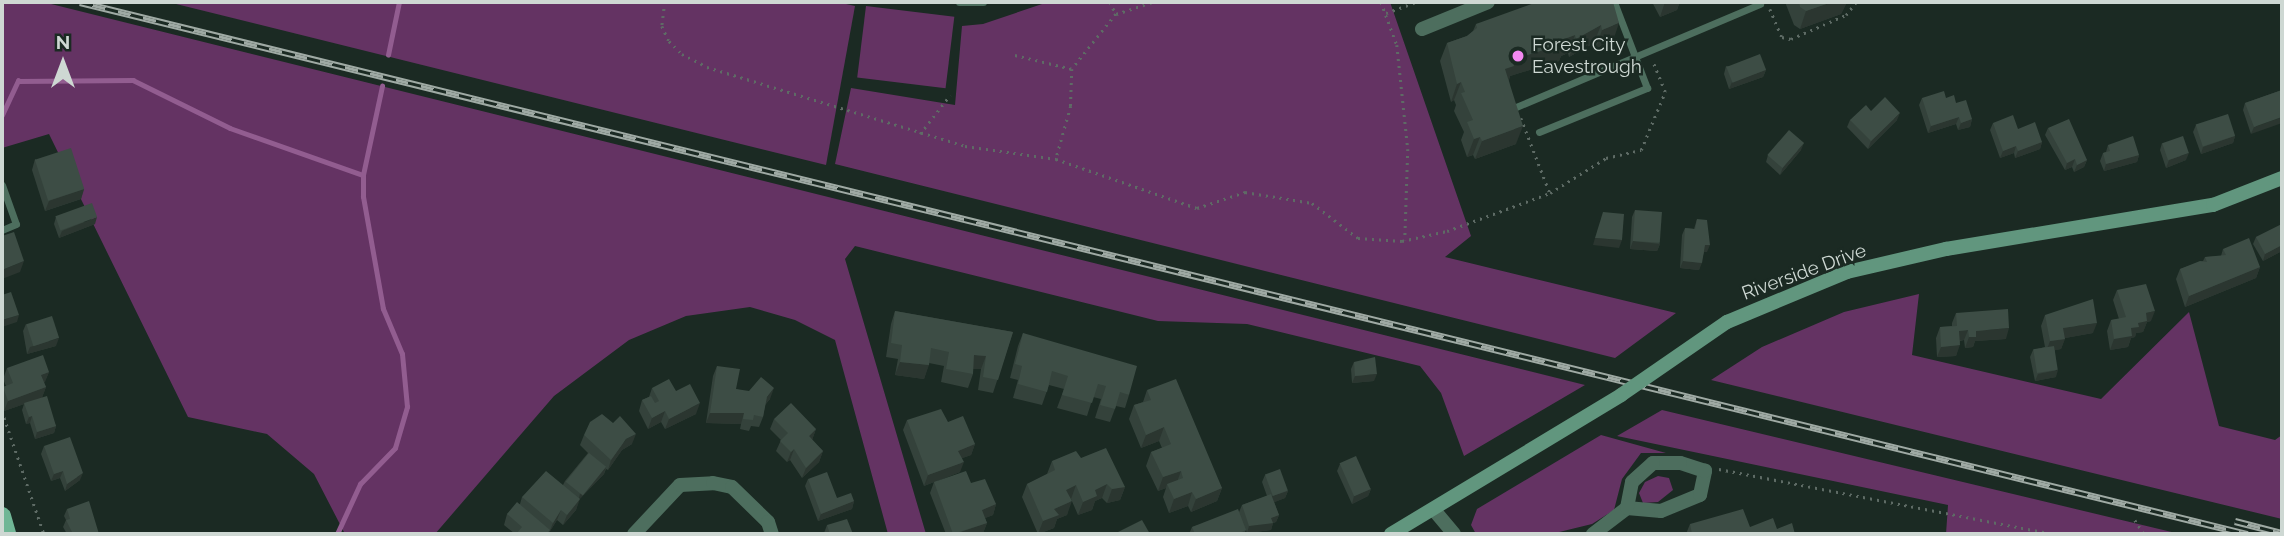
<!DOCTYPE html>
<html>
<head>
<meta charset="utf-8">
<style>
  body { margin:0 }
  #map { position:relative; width:2284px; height:536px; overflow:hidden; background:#1b2a23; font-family:Raleway,sans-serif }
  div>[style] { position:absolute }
  .green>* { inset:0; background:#643363; transform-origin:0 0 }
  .stream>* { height:4.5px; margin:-2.25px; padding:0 2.25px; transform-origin:2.25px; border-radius:2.25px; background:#925d90 }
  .path>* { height:2.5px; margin-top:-1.25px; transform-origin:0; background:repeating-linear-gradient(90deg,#5e6b65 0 2px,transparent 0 7px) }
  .service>* { height:7px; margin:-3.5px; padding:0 3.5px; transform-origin:3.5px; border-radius:3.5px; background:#4d6e5e }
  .minor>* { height:14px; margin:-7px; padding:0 7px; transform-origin:7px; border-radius:7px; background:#4d6e5e }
  .secondary>* { height:14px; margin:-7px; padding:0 7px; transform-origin:7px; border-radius:7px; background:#61967e }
  .primary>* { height:18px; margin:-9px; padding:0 9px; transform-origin:9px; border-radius:9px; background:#70b696 }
  .rail>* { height:7px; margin-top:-3.5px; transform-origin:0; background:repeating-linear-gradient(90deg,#1b2a23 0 13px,#9faaa4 0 26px); box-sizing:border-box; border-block:2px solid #9faaa4 }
  .secondary-bridge>* { height:14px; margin:-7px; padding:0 7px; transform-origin:7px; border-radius:7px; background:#61967e }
  .wall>* { inset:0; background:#34423b }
  .shaded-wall>* { inset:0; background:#2b3630 }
  .building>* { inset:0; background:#3d4d45; transform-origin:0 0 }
  .dots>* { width:19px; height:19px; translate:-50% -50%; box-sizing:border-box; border:4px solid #1b2a23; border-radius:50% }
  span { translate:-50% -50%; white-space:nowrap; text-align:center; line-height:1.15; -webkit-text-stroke:5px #1b2a23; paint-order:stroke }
  .poi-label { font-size:19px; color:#ced8d3 }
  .left { translate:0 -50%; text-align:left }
  .street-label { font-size:19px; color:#ced8d3 }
  .frame { position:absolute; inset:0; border:4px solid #ced8d3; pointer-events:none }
  .north { position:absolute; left:28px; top:28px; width:70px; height:70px; -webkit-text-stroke:5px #1b2a23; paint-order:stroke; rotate:0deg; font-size:19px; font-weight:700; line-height:28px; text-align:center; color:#ced8d3 }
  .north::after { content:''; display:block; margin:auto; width:24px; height:32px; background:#ced8d3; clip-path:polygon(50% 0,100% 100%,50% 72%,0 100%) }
</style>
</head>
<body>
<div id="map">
  <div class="green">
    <div style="clip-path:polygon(2px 2px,43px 2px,1585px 385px,1464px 456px,1441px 393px,1420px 366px,1247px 324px,1158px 321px,855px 246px,845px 259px,926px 534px,888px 534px,835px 340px,795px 320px,750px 307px,686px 316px,629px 340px,554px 396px,435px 534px,345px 534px,314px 474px,267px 434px,188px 417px,49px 134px,2px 148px)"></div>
    <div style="clip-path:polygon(168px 2px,837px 2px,855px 6px,826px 165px)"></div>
    <div style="clip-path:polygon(1048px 2px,1390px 2px,1471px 236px,1445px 257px,1676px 313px,1615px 358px,835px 164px,851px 88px,955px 105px,962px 26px,983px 24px)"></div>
    <div style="left:866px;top:6px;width:89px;height:72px;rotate:7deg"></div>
    <div style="clip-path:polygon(1919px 294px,1912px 355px,2101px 399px,2189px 312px,2219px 426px,2275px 440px,2282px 435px,2282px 519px,1711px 380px,1762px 347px,1844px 312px)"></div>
    <div style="clip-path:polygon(1662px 410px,2180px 534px,1946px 534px,1948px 505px,1617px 436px)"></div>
    <div style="clip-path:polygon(1601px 435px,1666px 453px,1641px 453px,1622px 479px,1614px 510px,1592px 524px,1551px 534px,1476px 534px,1471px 525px,1477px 509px)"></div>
    <div style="clip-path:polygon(1658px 476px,1669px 478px,1673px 490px,1658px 502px,1643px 503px,1639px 493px,1645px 482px)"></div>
  </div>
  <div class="stream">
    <div style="left:388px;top:55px;width:54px;rotate:-78.3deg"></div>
    <div style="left:2px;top:115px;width:38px;rotate:-65deg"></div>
    <div style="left:18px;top:81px;width:115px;rotate:-0.5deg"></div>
    <div style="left:133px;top:80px;width:108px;rotate:26.3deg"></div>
    <div style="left:230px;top:128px;width:141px;rotate:19.5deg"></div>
    <div style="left:337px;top:534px;width:55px;rotate:-65.3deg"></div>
    <div style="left:360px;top:484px;width:50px;rotate:-45.8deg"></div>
    <div style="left:395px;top:448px;width:43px;rotate:-73.7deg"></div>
    <div style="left:407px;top:407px;width:53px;rotate:-95.4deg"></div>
    <div style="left:402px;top:354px;width:49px;rotate:-112.9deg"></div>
    <div style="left:383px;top:309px;width:114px;rotate:-100.1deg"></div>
    <div style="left:363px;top:197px;width:22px;rotate:-90deg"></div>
    <div style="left:363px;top:175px;width:91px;rotate:-77.9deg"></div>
  </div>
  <div class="path">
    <div style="left:665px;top:2px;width:24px;rotate:97deg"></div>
    <div style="left:662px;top:26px;width:17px;rotate:65deg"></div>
    <div style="left:669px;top:41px;width:18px;rotate:45deg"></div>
    <div style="left:682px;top:54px;width:28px;rotate:27deg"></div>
    <div style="left:707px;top:67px;width:270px;rotate:17deg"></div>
    <div style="left:965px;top:146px;width:92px;rotate:8.1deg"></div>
    <div style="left:1110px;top:2px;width:13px;rotate:63deg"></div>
    <div style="left:1116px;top:14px;width:70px;rotate:128.7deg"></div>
    <div style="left:1072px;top:69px;width:37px;rotate:92deg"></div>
    <div style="left:1071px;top:106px;width:55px;rotate:105.8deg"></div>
    <div style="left:1056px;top:159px;width:149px;rotate:19.2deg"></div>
    <div style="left:1197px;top:208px;width:51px;rotate:-18.4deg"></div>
    <div style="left:1245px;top:192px;width:68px;rotate:9.3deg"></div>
    <div style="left:1312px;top:203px;width:58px;rotate:37.3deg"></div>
    <div style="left:1358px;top:238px;width:44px;rotate:3.9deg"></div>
    <div style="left:1402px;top:241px;width:46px;rotate:-12.5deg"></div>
    <div style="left:1447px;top:231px;width:110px;rotate:-20.3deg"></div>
    <div style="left:1550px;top:193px;width:66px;rotate:-32deg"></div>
    <div style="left:1606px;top:158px;width:36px;rotate:-13deg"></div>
    <div style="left:1641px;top:150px;width:63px;rotate:-67.5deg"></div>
    <div style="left:1665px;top:92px;width:31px;rotate:-112deg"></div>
    <div style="left:1381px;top:2px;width:46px;rotate:69.6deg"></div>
    <div style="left:1397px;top:45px;width:105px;rotate:84deg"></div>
    <div style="left:1408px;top:149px;width:91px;rotate:91.9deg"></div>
    <div style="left:1770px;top:9px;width:30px;rotate:67deg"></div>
    <div style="left:1782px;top:37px;width:9px;rotate:13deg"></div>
    <div style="left:1791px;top:39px;width:60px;rotate:-23.6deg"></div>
    <div style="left:1846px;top:15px;width:16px;rotate:-52deg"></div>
    <div style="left:1386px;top:13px;width:33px;rotate:-20deg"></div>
    <div style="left:1116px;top:14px;width:39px;rotate:-18deg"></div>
    <div style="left:1015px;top:55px;width:59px;rotate:13.8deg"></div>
    <div style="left:1521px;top:118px;width:80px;rotate:68.9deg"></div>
    <div style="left:920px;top:134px;width:49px;rotate:-52.4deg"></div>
    <div style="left:2px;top:411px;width:130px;rotate:71.1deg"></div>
    <div style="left:1719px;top:469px;width:341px;rotate:11deg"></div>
    <div style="left:2135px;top:520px;width:17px;rotate:57deg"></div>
  </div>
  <div class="service">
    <div style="left:959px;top:2px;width:24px"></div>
    <div style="left:1516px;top:107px;width:265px;rotate:-22.9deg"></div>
    <div style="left:1539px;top:132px;width:117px;rotate:-22.2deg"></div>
    <div style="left:1647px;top:88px;width:92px;rotate:-111deg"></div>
    <div style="left:2px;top:185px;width:41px;rotate:70.3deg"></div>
    <div style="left:16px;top:224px;width:15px;rotate:157deg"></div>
  </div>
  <div class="minor">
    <div style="left:1422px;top:29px;width:71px;rotate:-22.2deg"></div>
    <div style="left:1434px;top:510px;width:31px;rotate:50deg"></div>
    <div style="left:634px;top:534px;width:67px;rotate:-46.8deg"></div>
    <div style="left:680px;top:485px;width:33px;rotate:-3deg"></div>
    <div style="left:713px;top:483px;width:19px;rotate:12deg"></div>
    <div style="left:732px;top:487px;width:50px;rotate:44.2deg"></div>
    <div style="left:768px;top:522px;width:13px;rotate:72deg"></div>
    <div style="left:1593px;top:534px;width:43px;rotate:-37.4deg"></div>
    <div style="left:1627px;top:508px;width:34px;rotate:5deg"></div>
    <div style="left:1661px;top:511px;width:42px;rotate:-22.3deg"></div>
    <div style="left:1700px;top:495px;width:25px;rotate:-78deg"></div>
    <div style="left:1705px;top:471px;width:26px;rotate:-162deg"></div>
    <div style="left:1680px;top:463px;width:27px;rotate:180deg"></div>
    <div style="left:1653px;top:463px;width:28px;rotate:138deg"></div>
    <div style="left:1632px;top:482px;width:26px;rotate:101deg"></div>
  </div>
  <div class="secondary">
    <div style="left:1727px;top:322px;width:130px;rotate:-22.6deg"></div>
    <div style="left:1847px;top:272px;width:102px;rotate:-13.1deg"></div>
    <div style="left:1946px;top:249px;width:271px;rotate:-9.4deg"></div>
    <div style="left:2213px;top:205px;width:74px;rotate:-21.4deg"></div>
    <div style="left:1391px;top:534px;width:269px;rotate:-31.1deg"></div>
  </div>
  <div class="primary">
    <div style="left:2px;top:516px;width:19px;rotate:74deg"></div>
  </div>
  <div class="rail">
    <div style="left:80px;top:2px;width:2232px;rotate:13.79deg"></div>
    <div style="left:2235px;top:521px;width:49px;rotate:14.3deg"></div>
  </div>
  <div class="secondary-bridge">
    <div style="left:1621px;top:395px;width:129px;rotate:-34.6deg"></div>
  </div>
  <div class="wall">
    <div style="clip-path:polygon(1613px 2px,1613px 41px,1596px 48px,1594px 43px,1569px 57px,1568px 53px,1561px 56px,1559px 61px,1510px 76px,1509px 80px,1516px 144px,1475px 159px,1473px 155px,1467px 157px,1461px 140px,1464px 132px,1454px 111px,1456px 105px,1454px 100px,1451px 102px,1440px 61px,1447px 43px,1467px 36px,1473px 31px,1476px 24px)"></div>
    <div style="clip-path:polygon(1652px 2px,1688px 2px,1679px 4px,1677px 10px,1660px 17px)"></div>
    <div style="clip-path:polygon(1785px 2px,1847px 2px,1841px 14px,1800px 29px,1794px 25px)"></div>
    <div style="clip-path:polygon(1726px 66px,1766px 70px,1763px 77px,1729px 89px,1724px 74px)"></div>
    <div style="clip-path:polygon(2282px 90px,2251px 134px,2243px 110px,2245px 103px)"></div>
    <div style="clip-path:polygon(1922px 98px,1946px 98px,1956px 103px,1972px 119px,1970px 127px,1958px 130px,1956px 124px,1928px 133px,1919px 105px)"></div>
    <div style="clip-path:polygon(1871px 111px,1897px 120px,1868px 149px,1847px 127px,1850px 120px)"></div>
    <div style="clip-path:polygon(1993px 123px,2018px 129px,2042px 142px,2040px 149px,2015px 158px,2014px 153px,2000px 158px,1990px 130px)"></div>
    <div style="clip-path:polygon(2196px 125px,2235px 136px,2233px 143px,2201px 154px,2193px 132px)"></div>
    <div style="clip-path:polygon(2048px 128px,2087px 160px,2084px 167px,2074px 172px,2072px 167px,2065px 170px,2045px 135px)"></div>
    <div style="clip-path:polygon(2162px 143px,2186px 160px,2166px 168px,2160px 150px)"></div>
    <div style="clip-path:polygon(2108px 145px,2139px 155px,2137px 162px,2104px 171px,2100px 161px,2103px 153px,2106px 152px)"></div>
    <div style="clip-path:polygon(1801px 150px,1780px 175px,1766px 162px,1768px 155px)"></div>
    <div style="clip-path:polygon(35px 159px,84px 189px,81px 199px,45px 211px,32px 170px)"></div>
    <div style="clip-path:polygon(1635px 210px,1660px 244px,1657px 251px,1630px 249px,1632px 217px)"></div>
    <div style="clip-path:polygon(56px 217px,95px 224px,59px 238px,54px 224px)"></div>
    <div style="clip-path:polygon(1697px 219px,1707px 252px,1704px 252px,1699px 270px,1680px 268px,1682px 235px,1685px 228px,1694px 229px)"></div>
    <div style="clip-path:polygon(2282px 224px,2282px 251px,2263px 261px,2253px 244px,2256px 237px)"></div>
    <div style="clip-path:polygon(2223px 249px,2260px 267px,2256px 278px,2185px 307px,2176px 279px,2180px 269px,2203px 261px,2205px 257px,2221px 256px)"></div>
    <div style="clip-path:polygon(2117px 290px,2151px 321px,2147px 322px,2143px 332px,2136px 333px,2135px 337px,2131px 338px,2128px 347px,2110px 350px,2107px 331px,2111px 320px,2119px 319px,2113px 300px)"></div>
    <div style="clip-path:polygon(895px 311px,1013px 332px,993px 393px,978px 390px,981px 369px,973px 369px,973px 374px,968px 388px,941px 382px,944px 366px,929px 363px,924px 379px,895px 375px,898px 359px,886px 357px,891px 324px)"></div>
    <div style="clip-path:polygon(1956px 313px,2006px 339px,1975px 341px,1973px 347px,1965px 348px,1964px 340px,1960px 341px,1956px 356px,1937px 357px,1936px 338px,1940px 327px,1952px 326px,1952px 323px)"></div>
    <div style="clip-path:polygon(2045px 315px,2093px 333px,2065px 338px,2061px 349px,2055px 350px,2056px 377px,2035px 381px,2030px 357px,2033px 350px,2045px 347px,2041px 326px)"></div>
    <div style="clip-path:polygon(26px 324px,56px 346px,27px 354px,23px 331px)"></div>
    <div style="clip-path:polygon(1023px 333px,1129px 395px,1125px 408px,1116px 406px,1110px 422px,1095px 418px,1101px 399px,1093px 397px,1087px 416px,1057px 408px,1064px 389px,1049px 385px,1042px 405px,1013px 398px,1018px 380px,1010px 378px,1018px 346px)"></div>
    <div style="clip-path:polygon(1354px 362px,1374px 381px,1352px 383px,1351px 369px)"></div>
    <div style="clip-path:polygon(717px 366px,736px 389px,770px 399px,765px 405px,763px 417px,759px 427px,751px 426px,749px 431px,740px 429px,741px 424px,706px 423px,713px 376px)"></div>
    <div style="clip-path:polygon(7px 368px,49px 372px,44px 383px,46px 387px,42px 397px,56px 426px,54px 433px,35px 439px,30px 423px,26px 424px,22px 410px,24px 404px,4px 411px,2px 404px,2px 390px,3px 387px,6px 386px,3px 379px)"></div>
    <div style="clip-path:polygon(652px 388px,676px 391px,696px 414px,665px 429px,661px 422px,648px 429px,639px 411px,642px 400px,649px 397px)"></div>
    <div style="clip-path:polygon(1147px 390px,1222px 488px,1217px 501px,1191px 512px,1188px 506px,1169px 513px,1163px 497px,1166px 488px,1158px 491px,1146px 466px,1151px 452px,1162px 448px,1159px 441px,1141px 448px,1129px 419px,1134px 405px,1143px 402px)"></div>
    <div style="clip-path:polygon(774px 419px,816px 429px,812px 440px,823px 451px,819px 462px,802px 478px,790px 460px,787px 462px,776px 451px,781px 440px,770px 429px)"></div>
    <div style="clip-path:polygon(907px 420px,948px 422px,975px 444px,971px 455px,962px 458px,960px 472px,937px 481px,971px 483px,996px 504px,993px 515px,985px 518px,987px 523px,983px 533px,980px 534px,946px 534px,930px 493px,934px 482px,924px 486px,903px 430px)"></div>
    <div style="clip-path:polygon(584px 435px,632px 444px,622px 450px,608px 470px,606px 469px,604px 474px,579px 499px,576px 510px,563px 525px,557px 520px,548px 534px,515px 534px,504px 525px,507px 514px,520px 504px,522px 497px,563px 485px,565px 481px,588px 453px,580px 445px)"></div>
    <div style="clip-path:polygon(44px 446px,80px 480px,65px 491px,60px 478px,51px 481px,41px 454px)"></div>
    <div style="clip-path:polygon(1081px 458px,1125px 487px,1120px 500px,1107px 503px,1102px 498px,1095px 501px,1092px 510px,1078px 515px,1071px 499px,1067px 515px,1057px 519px,1054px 528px,1038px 534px,1022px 497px,1027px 484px,1047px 474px,1052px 461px)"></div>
    <div style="clip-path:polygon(1340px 464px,1371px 489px,1368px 496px,1352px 504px,1337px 471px)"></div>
    <div style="clip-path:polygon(1265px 475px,1288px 491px,1285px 498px,1274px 502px,1279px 515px,1276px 522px,1273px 523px,1271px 530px,1247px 533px,1246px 530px,1244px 534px,1189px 534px,1192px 527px,1239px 512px,1242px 505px,1267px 496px,1262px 482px)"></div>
    <div style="clip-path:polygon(808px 479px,837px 498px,854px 501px,852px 509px,818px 521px,805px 486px)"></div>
    <div style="clip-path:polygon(67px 509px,99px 534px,67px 534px,63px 527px,66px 520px,64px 516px)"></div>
    <div style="clip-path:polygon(1690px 524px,1777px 529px,1795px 534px,1686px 534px)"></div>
    <div style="clip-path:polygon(827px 525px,853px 534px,825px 534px,824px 533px)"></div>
  </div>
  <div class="shaded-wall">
    <div style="clip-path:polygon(1665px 2px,1688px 2px,1679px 4px,1677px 10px,1660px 17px)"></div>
    <div style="clip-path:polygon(1832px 2px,1847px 2px,1841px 14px,1800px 29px,1806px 11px)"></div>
    <div style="clip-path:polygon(1619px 23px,1613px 41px,1596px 48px,1602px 30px)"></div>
    <div style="clip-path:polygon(1601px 25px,1594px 43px,1569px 57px,1576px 39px)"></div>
    <div style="clip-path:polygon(1575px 35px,1568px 53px,1561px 56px,1559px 61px,1510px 76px,1507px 84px,1505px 69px,1512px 60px)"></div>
    <div style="clip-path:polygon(1766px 70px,1763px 77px,1729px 89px,1732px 82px)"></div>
    <div style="clip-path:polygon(1461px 82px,1454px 100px,1451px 102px,1457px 84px)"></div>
    <div style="clip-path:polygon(1900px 113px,1897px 120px,1868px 149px,1871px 141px)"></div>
    <div style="clip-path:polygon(1959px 117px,1956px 124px,1928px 133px,1931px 126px)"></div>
    <div style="clip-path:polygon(2282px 117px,2282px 123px,2251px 134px,2254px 127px)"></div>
    <div style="clip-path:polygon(1972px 119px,1970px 127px,1958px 130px,1961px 123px)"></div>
    <div style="clip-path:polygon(1523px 126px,1516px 144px,1475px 159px,1482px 141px)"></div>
    <div style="clip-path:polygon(2235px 136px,2233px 143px,2201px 154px,2203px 147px)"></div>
    <div style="clip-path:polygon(1480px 137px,1473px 155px,1467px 157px,1474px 139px)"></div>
    <div style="clip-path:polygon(2042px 142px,2040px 149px,2015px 158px,2018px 151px)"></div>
    <div style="clip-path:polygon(1804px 143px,1801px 150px,1780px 175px,1783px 167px)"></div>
    <div style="clip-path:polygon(2016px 146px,2014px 153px,2000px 158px,2003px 151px)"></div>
    <div style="clip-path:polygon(2189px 153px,2186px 160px,2166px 168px,2169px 160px)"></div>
    <div style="clip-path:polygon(2139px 155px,2137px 162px,2104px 171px,2106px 164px)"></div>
    <div style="clip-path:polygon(2075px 159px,2072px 167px,2065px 170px,2067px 163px)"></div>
    <div style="clip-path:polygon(2087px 160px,2084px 167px,2074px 172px,2077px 165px)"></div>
    <div style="clip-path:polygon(84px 189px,81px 199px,45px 211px,49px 201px)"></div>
    <div style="clip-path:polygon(97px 217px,95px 224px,59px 238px,62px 231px)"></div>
    <div style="clip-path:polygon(1595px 238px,1622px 240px,1619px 248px,1593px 245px)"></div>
    <div style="clip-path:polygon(1633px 241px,1660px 244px,1657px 251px,1630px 249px)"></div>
    <div style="clip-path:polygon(1705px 245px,1710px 245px,1707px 252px,1702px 252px)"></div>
    <div style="clip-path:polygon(2282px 245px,2282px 251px,2263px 261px,2265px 254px)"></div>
    <div style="clip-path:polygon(24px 261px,20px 272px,2px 279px,2px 270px)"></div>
    <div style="clip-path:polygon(1683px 261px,1702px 263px,1699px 270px,1680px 268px)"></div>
    <div style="clip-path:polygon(2260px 267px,2256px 278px,2185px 307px,2189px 296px)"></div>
    <div style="clip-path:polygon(2155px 311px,2151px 321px,2147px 322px,2143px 332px,2136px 333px,2135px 337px,2131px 338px,2128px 347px,2110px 350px,2114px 339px,2138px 323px,2146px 313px)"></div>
    <div style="clip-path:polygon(19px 315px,17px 322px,2px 327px,2px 320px)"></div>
    <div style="clip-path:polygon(2097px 323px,2093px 333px,2060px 339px,2063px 328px)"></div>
    <div style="clip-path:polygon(2009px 328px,2006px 339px,1975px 341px,1973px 347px,1965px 348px,1969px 337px,1976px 331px)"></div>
    <div style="clip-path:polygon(1968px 330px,1964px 340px,1955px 341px,1959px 331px)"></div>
    <div style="clip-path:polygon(59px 338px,56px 346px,27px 354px,30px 347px)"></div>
    <div style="clip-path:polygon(2065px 339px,2061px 349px,2046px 352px,2050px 341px)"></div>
    <div style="clip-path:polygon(1960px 345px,1956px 356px,1937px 357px,1941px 347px)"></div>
    <div style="clip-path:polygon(974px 355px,986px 356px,981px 369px,969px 369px)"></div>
    <div style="clip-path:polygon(900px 362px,929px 365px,924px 379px,895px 375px)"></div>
    <div style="clip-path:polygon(2058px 370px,2056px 377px,2035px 381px,2038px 374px)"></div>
    <div style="clip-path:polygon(49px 372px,45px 382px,38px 385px,41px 375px)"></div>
    <div style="clip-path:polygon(1377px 374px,1374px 381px,1352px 383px,1355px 376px)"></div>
    <div style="clip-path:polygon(46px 387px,42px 398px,4px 411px,8px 401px)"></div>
    <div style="clip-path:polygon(774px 388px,770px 399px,763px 407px,767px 397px)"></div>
    <div style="clip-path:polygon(700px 403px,696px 414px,665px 429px,669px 419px)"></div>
    <div style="clip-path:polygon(665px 411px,661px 422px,648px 429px,652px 418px)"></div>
    <div style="clip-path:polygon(710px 413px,744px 413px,741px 424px,706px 423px)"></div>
    <div style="clip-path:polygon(32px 416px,30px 423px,26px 424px,29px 417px)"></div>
    <div style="clip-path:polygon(56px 426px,54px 433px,35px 439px,37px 432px)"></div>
    <div style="clip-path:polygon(1164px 427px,1159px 441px,1141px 448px,1146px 435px)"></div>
    <div style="clip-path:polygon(816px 429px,812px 440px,809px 436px)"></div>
    <div style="clip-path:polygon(636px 434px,632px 444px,622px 450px,608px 470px,611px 460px,626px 439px)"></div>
    <div style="clip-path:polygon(975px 444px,971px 455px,955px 461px,958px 451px)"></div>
    <div style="clip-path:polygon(794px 449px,790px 460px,787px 462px,791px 452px)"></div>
    <div style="clip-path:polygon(823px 451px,819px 462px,802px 478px,806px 468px)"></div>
    <div style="clip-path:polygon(964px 462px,960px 472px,924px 486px,928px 475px)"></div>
    <div style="clip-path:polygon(606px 467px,604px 474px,578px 501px,580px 494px)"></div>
    <div style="clip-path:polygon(63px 471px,60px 478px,51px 481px,54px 474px)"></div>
    <div style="clip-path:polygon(1181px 471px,1176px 485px,1167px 484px,1166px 488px,1158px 491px,1163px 477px)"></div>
    <div style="clip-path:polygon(83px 473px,80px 480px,65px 491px,67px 484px)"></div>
    <div style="clip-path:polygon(1107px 484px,1102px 498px,1095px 501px,1092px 510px,1078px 515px,1083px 502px,1095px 490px)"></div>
    <div style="clip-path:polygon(1076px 485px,1071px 499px,1061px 503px,1066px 490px)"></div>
    <div style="clip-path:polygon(1125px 487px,1120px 500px,1107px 503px,1112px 489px)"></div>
    <div style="clip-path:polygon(1222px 488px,1217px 501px,1191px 512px,1196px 499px)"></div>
    <div style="clip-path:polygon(1371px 489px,1368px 496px,1352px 504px,1354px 496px)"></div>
    <div style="clip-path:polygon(1288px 491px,1285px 498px,1270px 504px,1272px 496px)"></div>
    <div style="clip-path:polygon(1192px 492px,1188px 506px,1169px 513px,1174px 499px)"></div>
    <div style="clip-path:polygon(580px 499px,576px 510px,563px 525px,567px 515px)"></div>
    <div style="clip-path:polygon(854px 501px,852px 509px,818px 521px,821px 514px)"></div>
    <div style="clip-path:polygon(1072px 501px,1067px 515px,1057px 519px,1054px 528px,1038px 534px,1043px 521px,1054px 509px)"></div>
    <div style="clip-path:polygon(996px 504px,993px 515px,978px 521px,982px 510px)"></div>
    <div style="clip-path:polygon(561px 510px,557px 520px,549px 533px,553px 523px)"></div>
    <div style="clip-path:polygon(1279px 515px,1276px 522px,1273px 523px,1271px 530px,1247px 533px,1249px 526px)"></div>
    <div style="clip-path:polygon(987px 523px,983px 533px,980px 534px,955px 534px)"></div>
  </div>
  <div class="building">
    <div style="clip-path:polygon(1537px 2px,1613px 2px,1619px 23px,1602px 30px,1601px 25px,1576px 39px,1575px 35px,1564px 39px,1566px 43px,1512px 60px,1514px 66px,1505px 69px,1523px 126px,1482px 141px,1480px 137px,1474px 139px,1467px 122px,1473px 120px,1461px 93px,1465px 92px,1461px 82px,1457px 84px,1447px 43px,1467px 36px,1477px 28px,1476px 24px)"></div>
    <div style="clip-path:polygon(1799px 2px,1832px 2px,1806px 11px,1800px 7px)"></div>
    <div style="left:1760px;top:54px;width:17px;height:36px;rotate:69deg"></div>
    <div style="clip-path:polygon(2282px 90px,2282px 117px,2254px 127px,2245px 103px)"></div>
    <div style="clip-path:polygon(1944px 91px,1946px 98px,1954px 95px,1956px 103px,1966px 100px,1972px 119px,1961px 123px,1959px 117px,1931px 126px,1922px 98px)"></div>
    <div style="clip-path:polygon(1885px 97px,1900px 113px,1871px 141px,1850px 120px,1866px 105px,1871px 111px)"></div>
    <div style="left:2228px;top:114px;width:23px;height:34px;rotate:72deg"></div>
    <div style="clip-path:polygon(2013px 115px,2018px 129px,2035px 122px,2042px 142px,2018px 151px,2016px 146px,2003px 151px,1993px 123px)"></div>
    <div style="clip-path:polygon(2069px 119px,2087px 160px,2077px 165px,2075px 159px,2067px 163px,2048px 128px)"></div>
    <div style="left:1789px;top:130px;width:20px;height:33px;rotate:41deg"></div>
    <div style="clip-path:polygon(2133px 136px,2139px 155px,2106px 164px,2103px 153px,2110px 151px,2108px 145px)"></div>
    <div style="left:2183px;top:136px;width:18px;height:22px;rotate:71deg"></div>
    <div style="left:71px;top:148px;width:43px;height:38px;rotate:72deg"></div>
    <div style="left:92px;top:203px;width:15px;height:39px;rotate:70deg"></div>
    <div style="left:1635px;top:210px;width:27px;height:31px;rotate:4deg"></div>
    <div style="clip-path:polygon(1603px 212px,1624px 214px,1622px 240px,1595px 238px)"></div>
    <div style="clip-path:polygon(1697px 219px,1707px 220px,1710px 245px,1705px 245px,1702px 263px,1683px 261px,1685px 228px,1695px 229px)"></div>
    <div style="clip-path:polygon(2282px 224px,2282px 245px,2265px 254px,2256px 237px)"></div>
    <div style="clip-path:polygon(14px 232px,24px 261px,2px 270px,2px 236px)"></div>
    <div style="clip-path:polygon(2249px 238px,2260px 267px,2189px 296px,2180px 269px,2200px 261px,2207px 262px,2205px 257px,2226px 255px,2223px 249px)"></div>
    <div style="clip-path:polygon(2146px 284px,2155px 311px,2146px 313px,2147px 321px,2138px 323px,2139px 327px,2131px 328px,2132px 336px,2114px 339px,2111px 320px,2126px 317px,2117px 290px)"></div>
    <div style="clip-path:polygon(11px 292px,19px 315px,2px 320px,2px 295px)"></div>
    <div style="clip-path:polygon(2093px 299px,2097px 323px,2063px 328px,2065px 339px,2050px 341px,2045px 315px)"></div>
    <div style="clip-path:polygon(2008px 309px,2009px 328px,1976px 331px,1976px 337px,1969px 337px,1968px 330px,1959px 331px,1960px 345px,1941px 347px,1940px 327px,1957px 326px,1956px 313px)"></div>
    <div style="clip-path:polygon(895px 311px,1013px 332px,998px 380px,983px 377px,986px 356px,974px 355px,973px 374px,946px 369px,949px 352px,931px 348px,929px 365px,900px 362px,902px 345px,891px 343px)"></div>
    <div style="left:52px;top:316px;width:23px;height:27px;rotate:72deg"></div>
    <div style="clip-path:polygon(1023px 333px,1137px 366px,1129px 395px,1120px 392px,1115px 409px,1100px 405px,1106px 386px,1098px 384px,1092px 403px,1062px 395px,1068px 376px,1052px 371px,1047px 392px,1018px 384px,1022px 366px,1015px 364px)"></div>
    <div style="left:2054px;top:346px;width:24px;height:21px;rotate:81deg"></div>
    <div style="clip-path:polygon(43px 355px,49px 372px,41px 375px,46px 387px,8px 401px,3px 387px,13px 383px,7px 368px)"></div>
    <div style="clip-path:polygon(1375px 357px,1377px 374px,1355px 376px,1354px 362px)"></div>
    <div style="clip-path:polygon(717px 366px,740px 369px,736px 389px,749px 391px,761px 377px,774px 388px,767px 397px,763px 417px,754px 415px,753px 420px,743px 419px,744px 413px,710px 413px)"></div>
    <div style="clip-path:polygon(669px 379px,676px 391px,690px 384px,700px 403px,669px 419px,665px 411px,652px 418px,642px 400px,651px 396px,655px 403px,659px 401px,652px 388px)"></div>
    <div style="clip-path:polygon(1176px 379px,1222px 488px,1196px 499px,1192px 492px,1174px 499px,1167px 484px,1183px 478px,1181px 471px,1163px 477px,1151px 452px,1171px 444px,1164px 427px,1146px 435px,1134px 405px,1151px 400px,1147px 390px)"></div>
    <div style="clip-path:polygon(47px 396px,56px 426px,37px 432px,32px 416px,29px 417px,24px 403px)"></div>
    <div style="clip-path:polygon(791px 403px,816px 429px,809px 436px,823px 451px,806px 468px,794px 449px,791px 452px,780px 441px,788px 433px,774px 419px)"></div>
    <div style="clip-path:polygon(941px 409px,948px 422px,963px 416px,975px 444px,958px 451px,964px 462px,928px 475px,907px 420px)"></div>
    <div style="clip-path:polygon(602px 414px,613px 423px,620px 416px,636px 434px,626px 439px,611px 460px,584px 435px,590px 422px)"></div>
    <div style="clip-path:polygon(70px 437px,83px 473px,67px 484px,63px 471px,54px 474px,44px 446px)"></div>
    <div style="clip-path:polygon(1106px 448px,1125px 487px,1112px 489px,1107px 484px,1095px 490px,1097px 496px,1083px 502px,1076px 485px,1066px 490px,1072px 501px,1054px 509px,1059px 515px,1043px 521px,1027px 484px,1055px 470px,1052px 461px,1076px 451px,1081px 458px)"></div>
    <div style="left:589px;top:453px;width:22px;height:37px;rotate:39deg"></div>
    <div style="left:1356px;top:456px;width:36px;height:18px;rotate:66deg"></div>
    <div style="left:1280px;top:469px;width:23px;height:16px;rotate:70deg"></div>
    <div style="clip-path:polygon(546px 471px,580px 499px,567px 515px,561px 510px,553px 523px,522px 497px)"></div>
    <div style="clip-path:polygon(966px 471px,971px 483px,985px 479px,996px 504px,982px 510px,987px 523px,953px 534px,934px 482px)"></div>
    <div style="clip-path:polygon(827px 472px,837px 498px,851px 493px,854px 501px,821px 514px,808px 479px)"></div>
    <div style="clip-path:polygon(1271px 494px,1279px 515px,1271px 518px,1273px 523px,1249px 526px,1242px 505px)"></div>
    <div style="clip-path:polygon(89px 501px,99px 534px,73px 534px,66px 520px,70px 519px,67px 509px)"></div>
    <div style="clip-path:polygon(517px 502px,550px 530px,546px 534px,516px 534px,522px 527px,507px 514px)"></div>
    <div style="clip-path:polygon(1238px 509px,1246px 530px,1237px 534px,1195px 534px,1192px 527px)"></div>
    <div style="clip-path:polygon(1743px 509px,1750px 527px,1773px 518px,1777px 529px,1792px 523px,1795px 534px,1692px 534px,1690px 524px)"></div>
    <div style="clip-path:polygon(847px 519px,853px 534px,830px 534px,827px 525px)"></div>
    <div style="clip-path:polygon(1142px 520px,1150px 534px,1114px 534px)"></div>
  </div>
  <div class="dots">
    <div style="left:1518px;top:56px;background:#f389f1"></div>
  </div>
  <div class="poi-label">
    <span class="left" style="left:1532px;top:56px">Forest City<br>Eavestrough</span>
  </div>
  <div class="street-label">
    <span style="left:1804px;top:272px;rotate:-20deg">Riverside Drive</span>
  </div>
  <div class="frame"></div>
  <div class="north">N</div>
</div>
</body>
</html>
